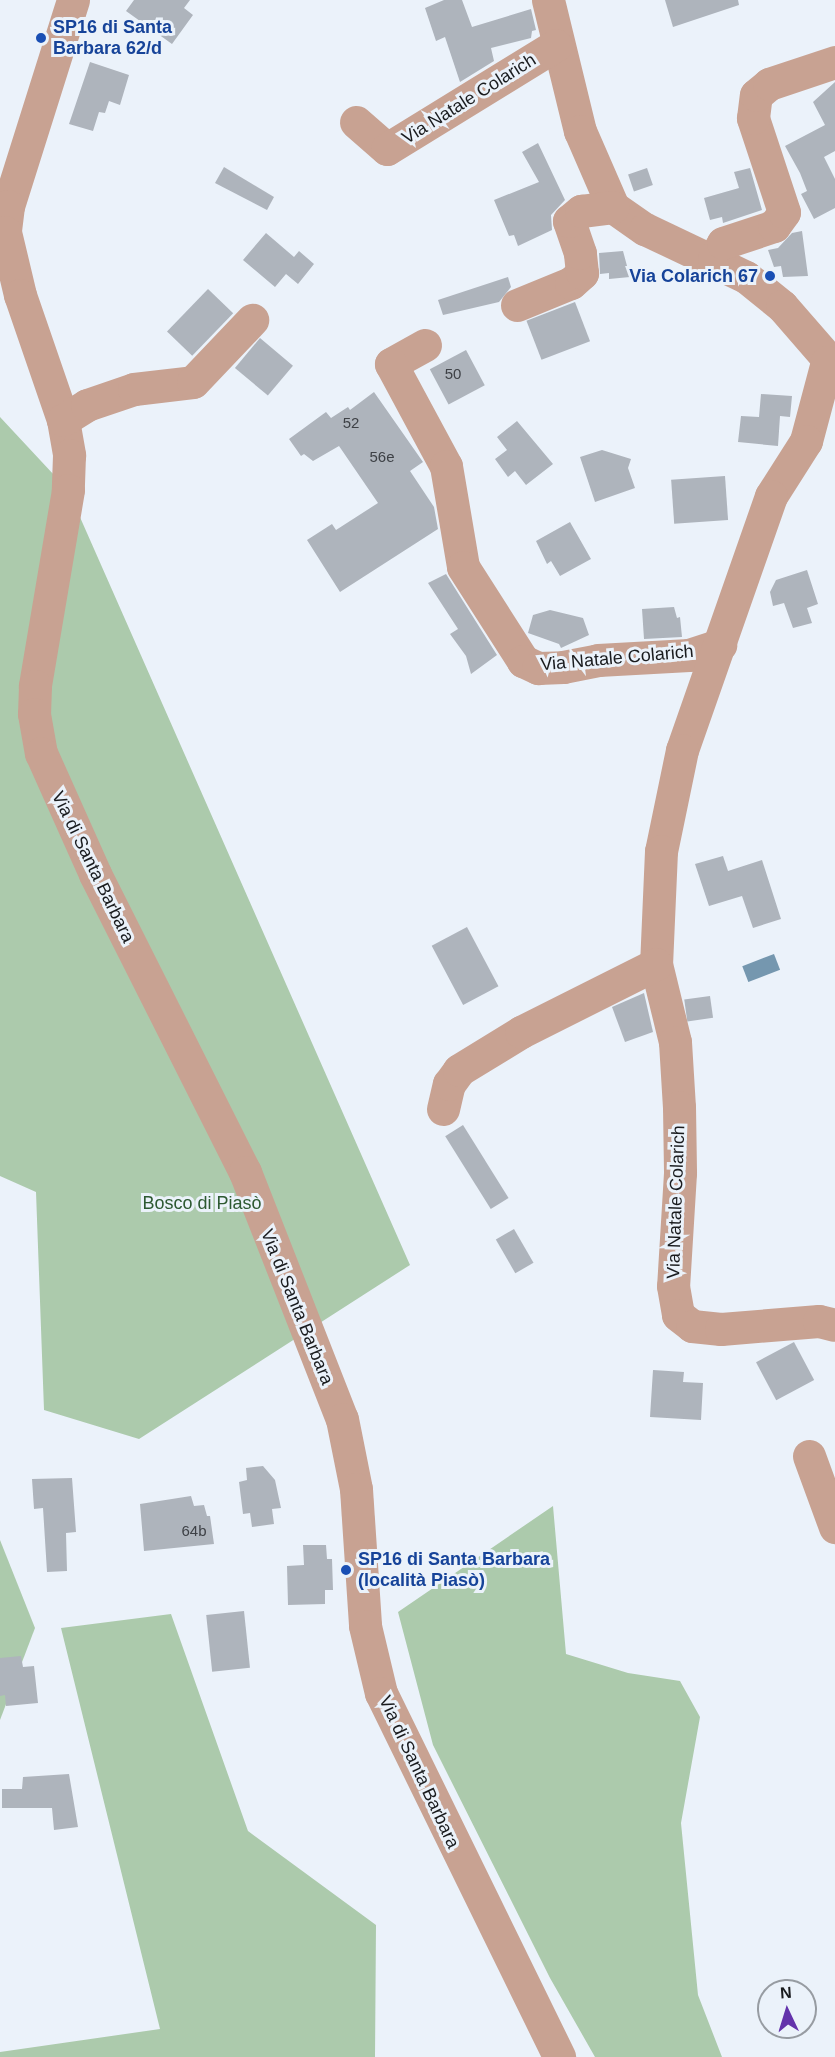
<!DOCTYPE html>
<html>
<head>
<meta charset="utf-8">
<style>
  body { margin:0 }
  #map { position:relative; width:835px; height:2057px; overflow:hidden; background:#ebf2fa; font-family:Helvetica,sans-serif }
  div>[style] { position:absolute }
  .forest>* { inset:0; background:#accaac }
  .water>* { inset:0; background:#7597af; transform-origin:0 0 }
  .building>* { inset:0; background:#aeb4bc; transform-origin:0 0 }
  .minor>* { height:33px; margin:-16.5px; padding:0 16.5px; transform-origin:16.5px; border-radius:16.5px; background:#c8a292 }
  .dots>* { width:16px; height:16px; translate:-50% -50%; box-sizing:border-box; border:3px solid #ebf2fa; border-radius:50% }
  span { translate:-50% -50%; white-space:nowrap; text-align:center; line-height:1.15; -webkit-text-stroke:6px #ebf2fa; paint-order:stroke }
  .number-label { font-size:15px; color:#3e4146 }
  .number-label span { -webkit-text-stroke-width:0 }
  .transit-label { font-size:18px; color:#164399; font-weight:700 }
  .left { translate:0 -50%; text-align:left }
  .right { translate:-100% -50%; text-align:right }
  .street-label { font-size:18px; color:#191b1e }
  .park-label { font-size:18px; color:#2d5931 }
  .north { position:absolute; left:757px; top:1979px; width:60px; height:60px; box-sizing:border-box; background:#ebf2fa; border:2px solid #979ca2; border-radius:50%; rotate:356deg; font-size:16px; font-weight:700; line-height:24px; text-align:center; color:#191b1e }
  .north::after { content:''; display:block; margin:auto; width:21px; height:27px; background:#6333ab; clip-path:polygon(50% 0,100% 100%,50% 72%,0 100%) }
</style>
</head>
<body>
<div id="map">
  <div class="forest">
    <div style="clip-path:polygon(0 417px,68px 490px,410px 1265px,139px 1439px,44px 1410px,36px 1192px,0 1176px)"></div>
    <div style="clip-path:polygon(553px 1506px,566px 1654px,628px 1673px,680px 1681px,700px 1717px,681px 1823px,698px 1995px,722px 2057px,595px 2057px,550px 1978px,433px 1745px,398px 1612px)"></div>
    <div style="clip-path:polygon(0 1540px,35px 1628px,0 1720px)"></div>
    <div style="clip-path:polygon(171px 1614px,248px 1831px,376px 1925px,375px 2057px,0 2057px,0 2052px,160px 2029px,61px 1628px)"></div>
  </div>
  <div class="water">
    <div style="left:774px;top:954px;width:17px;height:34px;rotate:69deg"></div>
  </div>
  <div class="building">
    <div style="clip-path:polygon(134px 0,190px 0,184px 8px,193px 15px,172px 44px,126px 11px)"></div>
    <div style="clip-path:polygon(444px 0,462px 0,472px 27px,531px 9px,536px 30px,532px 31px,531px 38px,491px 48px,494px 61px,460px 82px,445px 37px,436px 41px,425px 8px)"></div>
    <div style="clip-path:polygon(665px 0,738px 0,739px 5px,673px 27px)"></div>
    <div style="clip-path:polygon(90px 62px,129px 75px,120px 105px,109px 101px,105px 113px,99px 112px,93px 131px,69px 124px)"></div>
    <div style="clip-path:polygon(835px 82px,835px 151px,824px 157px,835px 179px,835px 208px,814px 219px,801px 194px,807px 191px,800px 173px,785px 146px,825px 125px,813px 102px)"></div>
    <div style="clip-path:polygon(538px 143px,565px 200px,551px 215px,552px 230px,518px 246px,514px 235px,509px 236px,494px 200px,539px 182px,522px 152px)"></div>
    <div style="clip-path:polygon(224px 167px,274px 197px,267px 210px,215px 183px)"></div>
    <div style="left:647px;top:168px;width:18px;height:20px;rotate:71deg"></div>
    <div style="clip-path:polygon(750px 168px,762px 210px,723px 223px,722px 217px,710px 220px,704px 198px,739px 188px,734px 172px)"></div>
    <div style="clip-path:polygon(802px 231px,808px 276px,783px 277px,781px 266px,774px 267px,768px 250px,778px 248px,792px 233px)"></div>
    <div style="clip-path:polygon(266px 233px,294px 257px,299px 251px,314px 264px,298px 284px,286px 274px,275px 287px,243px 260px)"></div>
    <div style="clip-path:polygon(623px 251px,630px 277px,609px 279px,609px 273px,600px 274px,599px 253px)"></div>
    <div style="clip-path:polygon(508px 277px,511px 287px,499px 302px,443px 315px,438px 300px)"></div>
    <div style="left:208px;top:289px;width:35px;height:59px;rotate:44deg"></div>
    <div style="left:575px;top:302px;width:42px;height:52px;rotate:69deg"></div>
    <div style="left:260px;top:338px;width:43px;height:39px;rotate:40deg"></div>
    <div style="left:466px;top:350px;width:40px;height:41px;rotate:62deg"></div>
    <div style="clip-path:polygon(374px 392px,423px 462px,410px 471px,434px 507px,438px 529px,340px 592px,307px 540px,332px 524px,336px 530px,378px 503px,339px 446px,313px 461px,304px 454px,301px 456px,289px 439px,326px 412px,331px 418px,348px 407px,350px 410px)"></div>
    <div style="clip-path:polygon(761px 394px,792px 396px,790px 417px,780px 416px,778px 446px,738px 442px,741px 416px,759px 417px)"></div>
    <div style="clip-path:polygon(517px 421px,553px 464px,526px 485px,515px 471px,508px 477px,495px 459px,507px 450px,497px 437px)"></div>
    <div style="clip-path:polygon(602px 450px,631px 459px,628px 468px,635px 488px,595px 502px,580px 457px)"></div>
    <div style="left:725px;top:476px;width:44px;height:54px;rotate:86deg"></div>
    <div style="clip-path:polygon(570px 522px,591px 559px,560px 576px,551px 561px,547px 564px,536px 541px)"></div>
    <div style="clip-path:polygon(807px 570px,818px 604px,807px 608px,812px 623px,793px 628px,784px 603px,773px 606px,770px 592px,776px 580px)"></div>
    <div style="clip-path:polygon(446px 574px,497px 655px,471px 674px,466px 656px,450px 634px,458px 629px,428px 583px)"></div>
    <div style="clip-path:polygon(674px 607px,677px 618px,680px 617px,682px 637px,644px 639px,642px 609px)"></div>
    <div style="clip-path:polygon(550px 610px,583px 618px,589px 635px,561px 648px,559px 644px,528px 633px,533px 615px)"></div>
    <div style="clip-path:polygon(723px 856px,728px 871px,762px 860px,781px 919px,753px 928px,742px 896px,709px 906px,695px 864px)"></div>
    <div style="left:467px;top:927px;width:67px;height:40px;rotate:62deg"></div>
    <div style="clip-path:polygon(644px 993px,653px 1032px,625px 1042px,612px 1007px)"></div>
    <div style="left:710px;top:996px;width:22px;height:26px;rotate:82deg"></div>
    <div style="left:463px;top:1125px;width:86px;height:21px;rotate:58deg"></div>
    <div style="left:514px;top:1229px;width:39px;height:21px;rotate:60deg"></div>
    <div style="left:794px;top:1342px;width:43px;height:43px;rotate:62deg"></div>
    <div style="clip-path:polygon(653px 1370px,684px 1372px,683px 1382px,703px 1383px,701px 1420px,650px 1417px)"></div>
    <div style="clip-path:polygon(263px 1466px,275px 1480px,281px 1508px,272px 1509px,274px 1524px,252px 1527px,250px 1513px,243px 1514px,239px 1482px,247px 1480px,246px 1468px)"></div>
    <div style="clip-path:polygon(72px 1478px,76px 1532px,66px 1533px,67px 1571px,47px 1572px,43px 1508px,34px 1509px,32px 1479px)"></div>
    <div style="clip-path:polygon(191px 1496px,194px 1506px,204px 1505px,207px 1516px,210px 1516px,214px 1544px,144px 1551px,140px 1504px)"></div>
    <div style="clip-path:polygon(303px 1545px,326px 1545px,327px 1559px,332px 1559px,333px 1590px,325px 1590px,325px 1604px,288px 1605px,287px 1566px,304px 1565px)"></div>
    <div style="left:244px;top:1611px;width:57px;height:38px;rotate:84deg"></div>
    <div style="clip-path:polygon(21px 1656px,23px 1667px,34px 1666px,38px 1703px,6px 1706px,5px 1695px,0 1696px,0 1658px)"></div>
    <div style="clip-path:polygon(69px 1774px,78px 1827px,54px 1830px,52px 1808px,2px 1808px,2px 1789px,22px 1789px,23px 1777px)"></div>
  </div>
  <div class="minor">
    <div style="left:73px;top:0;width:216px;rotate:107.5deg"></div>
    <div style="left:8px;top:206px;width:26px;rotate:97deg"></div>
    <div style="left:5px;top:232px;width:65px;rotate:76.6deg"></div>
    <div style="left:20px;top:295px;width:132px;rotate:71deg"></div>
    <div style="left:63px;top:420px;width:36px;rotate:80deg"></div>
    <div style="left:69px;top:455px;width:35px;rotate:92deg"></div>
    <div style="left:68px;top:490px;width:199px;rotate:99.6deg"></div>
    <div style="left:35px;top:686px;width:28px;rotate:92deg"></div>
    <div style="left:34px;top:714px;width:40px;rotate:80deg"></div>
    <div style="left:41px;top:753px;width:133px;rotate:65.9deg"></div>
    <div style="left:95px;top:874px;width:334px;rotate:63.3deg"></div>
    <div style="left:245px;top:1172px;width:265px;rotate:68.6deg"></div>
    <div style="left:342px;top:1419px;width:71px;rotate:78.7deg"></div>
    <div style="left:356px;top:1489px;width:137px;rotate:86.2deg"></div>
    <div style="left:365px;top:1626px;width:69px;rotate:76.6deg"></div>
    <div style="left:381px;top:1693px;width:405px;rotate:63.9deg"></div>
    <div style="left:548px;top:0;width:135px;rotate:76.3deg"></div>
    <div style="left:580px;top:131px;width:83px;rotate:66.5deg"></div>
    <div style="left:613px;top:207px;width:39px;rotate:35deg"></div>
    <div style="left:645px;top:229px;width:112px;rotate:25.4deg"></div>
    <div style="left:746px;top:277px;width:46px;rotate:38.9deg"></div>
    <div style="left:782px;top:306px;width:81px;rotate:49deg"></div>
    <div style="left:356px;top:122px;width:41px;rotate:41.1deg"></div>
    <div style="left:387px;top:149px;width:198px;rotate:-31.6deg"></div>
    <div style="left:714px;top:259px;width:18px;rotate:-61deg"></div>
    <div style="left:723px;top:243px;width:54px;rotate:-18.4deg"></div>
    <div style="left:774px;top:226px;width:17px;rotate:-54deg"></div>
    <div style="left:784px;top:212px;width:99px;rotate:-108.3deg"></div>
    <div style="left:753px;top:118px;width:23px;rotate:-83deg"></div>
    <div style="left:756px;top:95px;width:17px;rotate:-40deg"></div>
    <div style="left:769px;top:84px;width:70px;rotate:-18.4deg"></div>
    <div style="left:517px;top:305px;width:58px;rotate:-22.2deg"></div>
    <div style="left:571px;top:283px;width:15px;rotate:-42deg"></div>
    <div style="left:582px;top:273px;width:20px;rotate:-96deg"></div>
    <div style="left:580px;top:253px;width:34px;rotate:-109deg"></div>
    <div style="left:569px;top:221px;width:16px;rotate:-40deg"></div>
    <div style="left:581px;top:211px;width:32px;rotate:-7deg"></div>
    <div style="left:425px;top:345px;width:39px;rotate:151deg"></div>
    <div style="left:391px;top:364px;width:116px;rotate:61.7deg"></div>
    <div style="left:446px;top:466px;width:102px;rotate:80.4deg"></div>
    <div style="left:463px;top:567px;width:112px;rotate:57.4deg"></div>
    <div style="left:523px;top:661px;width:17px;rotate:25deg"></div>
    <div style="left:538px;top:668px;width:25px;rotate:-2deg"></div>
    <div style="left:563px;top:667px;width:36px;rotate:-11deg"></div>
    <div style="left:598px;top:660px;width:91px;rotate:-3.1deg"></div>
    <div style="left:689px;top:655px;width:33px;rotate:-18deg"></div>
    <div style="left:827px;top:362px;width:82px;rotate:104.9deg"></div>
    <div style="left:806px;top:441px;width:65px;rotate:122.5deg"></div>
    <div style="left:771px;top:496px;width:269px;rotate:109.3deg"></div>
    <div style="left:682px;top:750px;width:103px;rotate:101.7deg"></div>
    <div style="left:661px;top:851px;width:113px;rotate:92.5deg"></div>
    <div style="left:656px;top:964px;width:80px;rotate:76.3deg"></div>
    <div style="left:675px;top:1042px;width:65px;rotate:86.5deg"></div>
    <div style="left:679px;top:1107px;width:66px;rotate:89.1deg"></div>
    <div style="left:680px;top:1173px;width:113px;rotate:93.5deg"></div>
    <div style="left:673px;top:1286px;width:29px;rotate:80deg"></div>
    <div style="left:678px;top:1315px;width:18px;rotate:38deg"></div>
    <div style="left:692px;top:1326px;width:29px;rotate:6deg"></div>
    <div style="left:721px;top:1329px;width:98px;rotate:-4.7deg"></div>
    <div style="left:819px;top:1321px;width:16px;rotate:14deg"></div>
    <div style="left:63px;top:420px;width:28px;rotate:-32deg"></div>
    <div style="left:87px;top:405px;width:50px;rotate:-18.8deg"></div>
    <div style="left:134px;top:389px;width:59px;rotate:-6.8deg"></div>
    <div style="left:193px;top:382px;width:86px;rotate:-46.4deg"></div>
    <div style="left:443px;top:1109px;width:26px;rotate:-77deg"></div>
    <div style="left:449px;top:1084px;width:17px;rotate:-54deg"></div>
    <div style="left:459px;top:1070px;width:73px;rotate:-31.5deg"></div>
    <div style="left:521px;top:1032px;width:151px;rotate:-26.7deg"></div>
    <div style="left:809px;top:1456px;width:76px;rotate:69.9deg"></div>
  </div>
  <div class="dots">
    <div style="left:41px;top:38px;background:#1a4fb4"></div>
    <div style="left:770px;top:276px;background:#1a4fb4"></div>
    <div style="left:346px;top:1570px;background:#1a4fb4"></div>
  </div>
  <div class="number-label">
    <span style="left:453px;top:374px">50</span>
    <span style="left:351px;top:423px">52</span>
    <span style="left:382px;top:457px">56e</span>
    <span style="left:194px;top:1531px">64b</span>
  </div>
  <div class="transit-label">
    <span class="left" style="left:53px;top:38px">SP16 di Santa<br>Barbara 62/d</span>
    <span class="right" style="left:758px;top:276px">Via Colarich 67</span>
    <span class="left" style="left:358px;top:1570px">SP16 di Santa Barbara<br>(località Piasò)</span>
  </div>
  <div class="street-label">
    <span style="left:469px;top:99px;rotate:-32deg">Via Natale Colarich</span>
    <span style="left:617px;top:658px;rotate:-5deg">Via Natale Colarich</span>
    <span style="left:93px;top:867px;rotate:64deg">Via di Santa Barbara</span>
    <span style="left:676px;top:1202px;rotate:-88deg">Via Natale Colarich</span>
    <span style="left:297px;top:1307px;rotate:68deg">Via di Santa Barbara</span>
    <span style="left:419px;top:1772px;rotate:65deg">Via di Santa Barbara</span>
  </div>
  <div class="park-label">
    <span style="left:202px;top:1203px">Bosco di Piasò</span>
  </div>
  <div class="north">N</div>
</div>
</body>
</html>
